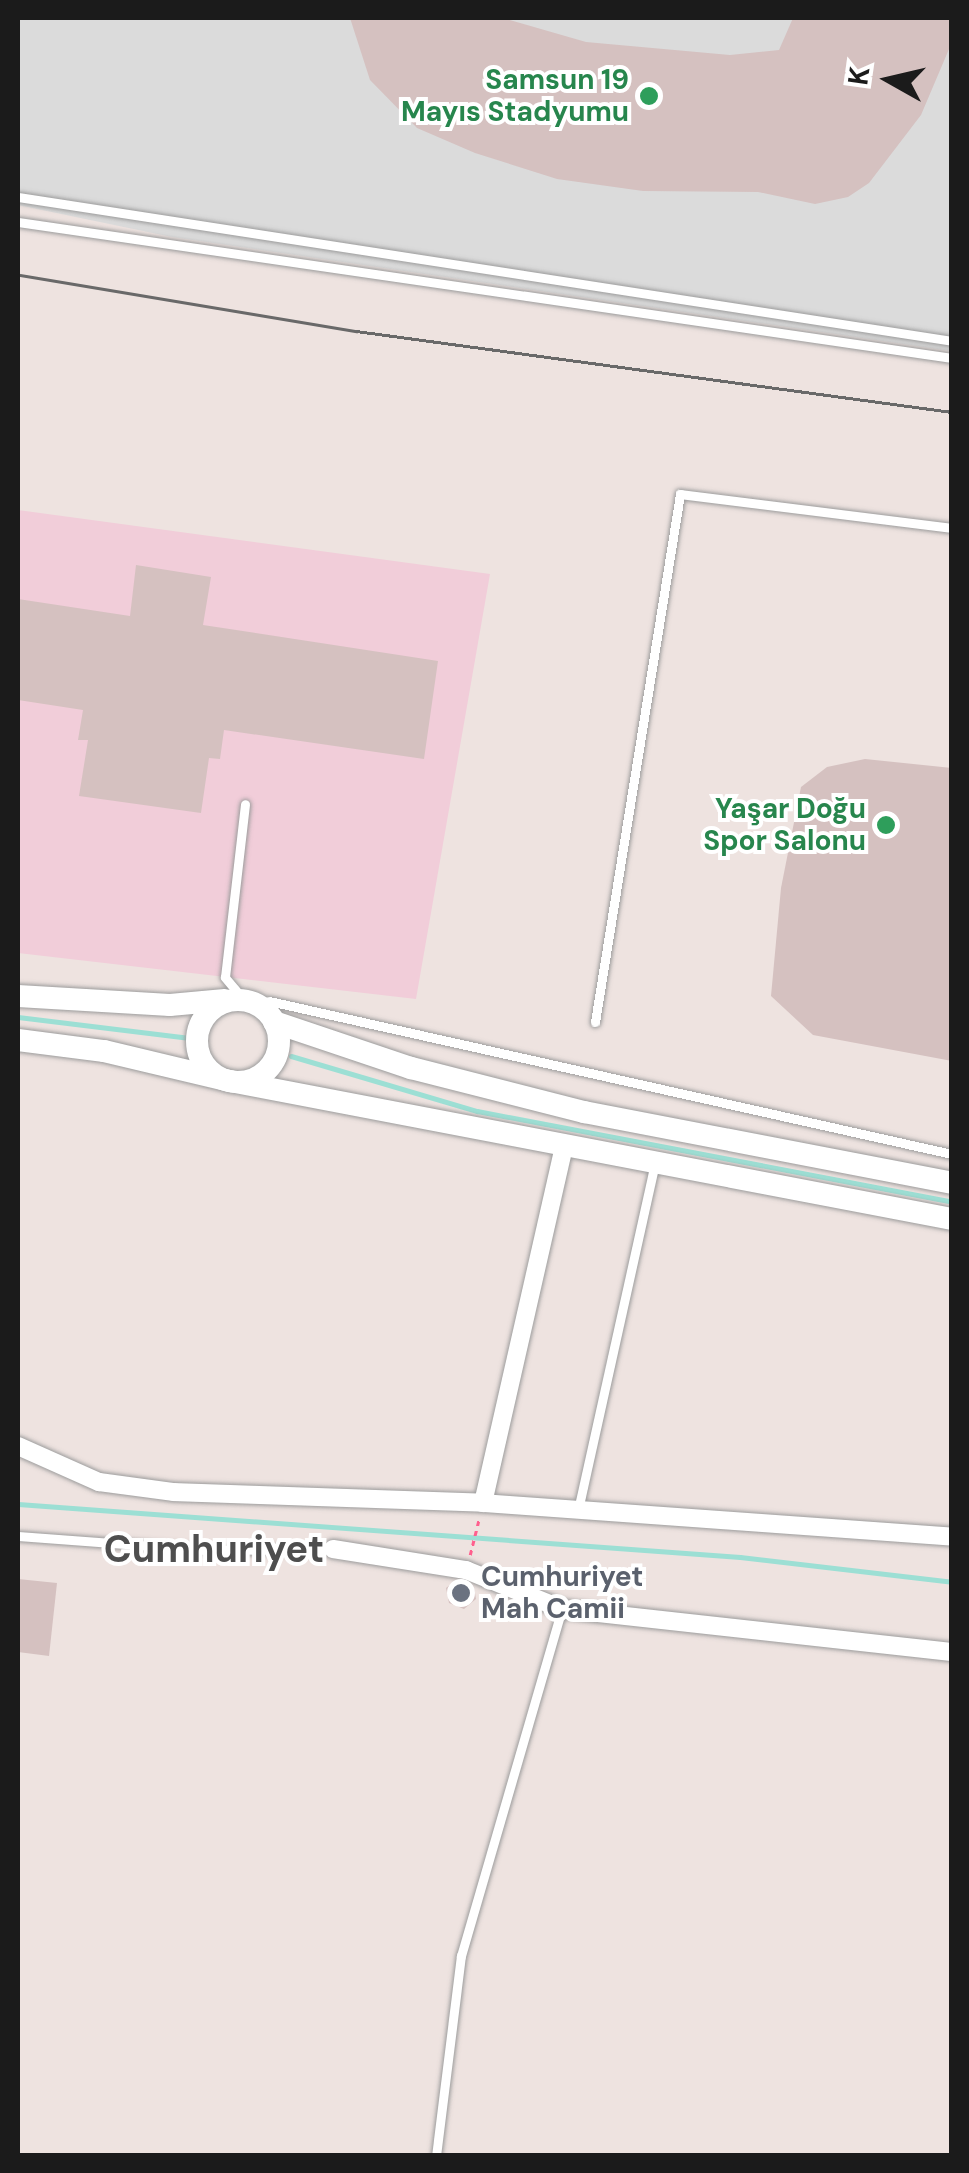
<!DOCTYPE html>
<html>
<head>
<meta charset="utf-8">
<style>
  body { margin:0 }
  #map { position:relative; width:969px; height:2173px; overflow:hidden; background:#eee3e0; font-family:"DM Sans",sans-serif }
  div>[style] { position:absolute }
  .commercial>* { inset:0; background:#f1cdd9 }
  .parking>* { inset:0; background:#dbdbdb }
  .stream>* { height:5px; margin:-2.5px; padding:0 2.5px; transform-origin:2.5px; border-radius:2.5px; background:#9cdfd4 }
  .building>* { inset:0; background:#d5c1c0 }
  .path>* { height:2.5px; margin-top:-1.25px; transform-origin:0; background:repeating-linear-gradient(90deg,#ff5f8e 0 5px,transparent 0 10px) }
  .roads { filter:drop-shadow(0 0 2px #9c9c9c) drop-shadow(0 0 2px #9c9c9c) }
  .service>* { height:9px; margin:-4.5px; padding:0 4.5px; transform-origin:4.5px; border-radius:4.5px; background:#fff }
  .minor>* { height:18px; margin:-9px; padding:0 9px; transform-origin:9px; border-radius:9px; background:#fff }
  .tertiary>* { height:22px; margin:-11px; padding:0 11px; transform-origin:11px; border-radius:11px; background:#fff }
  .tertiary>.ring { margin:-11px; padding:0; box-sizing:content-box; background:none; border:22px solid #fff; border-radius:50% }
  .tram>* { height:2.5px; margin:-1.25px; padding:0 1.25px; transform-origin:1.25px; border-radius:1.25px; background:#696969 }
  .dots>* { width:28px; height:28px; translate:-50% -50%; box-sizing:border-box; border:5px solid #fff; border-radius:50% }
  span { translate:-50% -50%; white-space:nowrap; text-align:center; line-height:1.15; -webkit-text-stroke:8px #fff; paint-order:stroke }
  .leisure-label { font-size:28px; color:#27864d; font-weight:700 }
  .right { translate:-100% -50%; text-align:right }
  .worship-label { font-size:28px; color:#5b616d; font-weight:700 }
  .left { translate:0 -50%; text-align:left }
  .district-label { font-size:38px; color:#4e4e4e; font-weight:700 }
  .frame { position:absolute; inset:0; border:20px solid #1b1b1b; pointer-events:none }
  .north { position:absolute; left:839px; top:30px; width:100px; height:100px; -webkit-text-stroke:8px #fff; paint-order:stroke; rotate:278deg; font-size:28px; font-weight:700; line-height:40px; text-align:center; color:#1b1b1b }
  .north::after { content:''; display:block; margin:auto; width:35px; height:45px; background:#1b1b1b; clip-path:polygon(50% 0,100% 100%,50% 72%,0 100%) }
</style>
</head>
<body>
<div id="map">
  <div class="commercial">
    <div style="clip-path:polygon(18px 510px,490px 574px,416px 999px,18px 953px)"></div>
  </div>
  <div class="parking">
    <div style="clip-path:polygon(18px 18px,951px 18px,951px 351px,172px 237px,18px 205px)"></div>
  </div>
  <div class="stream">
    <div style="left:18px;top:1017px;width:171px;rotate:7deg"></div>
    <div style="left:291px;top:1056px;width:194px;rotate:16.5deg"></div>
    <div style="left:477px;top:1111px;width:484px;rotate:10.8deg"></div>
    <div style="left:18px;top:1504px;width:724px;rotate:4.2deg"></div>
    <div style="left:740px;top:1557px;width:213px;rotate:6.7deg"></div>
  </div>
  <div class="building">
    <div style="clip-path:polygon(350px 18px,503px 18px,586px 42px,730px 55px,779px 50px,793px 18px,952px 18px,952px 42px,921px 115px,869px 183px,848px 197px,815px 204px,758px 192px,643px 191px,557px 179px,475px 153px,417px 128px,370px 80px)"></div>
    <div style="clip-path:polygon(136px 565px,211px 577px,203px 625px,438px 661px,424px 759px,224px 730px,220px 759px,209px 758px,201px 813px,79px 796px,88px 740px,78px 740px,83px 710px,18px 700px,18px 599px,130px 616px)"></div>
    <div style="clip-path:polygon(865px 759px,952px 768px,952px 1061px,813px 1035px,771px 996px,781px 888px,801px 787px,827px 767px)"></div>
    <div style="clip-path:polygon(18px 1579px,57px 1583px,49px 1656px,18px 1652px)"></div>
    <div style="clip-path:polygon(455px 1581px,474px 1587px,476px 1599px,464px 1609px,449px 1603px,446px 1588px)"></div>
  </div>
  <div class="path">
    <div style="left:470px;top:1555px;width:37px;rotate:-76deg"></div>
  </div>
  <div class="roads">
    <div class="service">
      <div style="left:18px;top:197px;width:945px;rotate:8.76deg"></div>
      <div style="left:18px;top:222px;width:944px;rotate:8.28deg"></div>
      <div style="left:244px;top:1000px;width:30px;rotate:-130deg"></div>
      <div style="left:225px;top:977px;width:174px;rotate:-83.4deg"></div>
      <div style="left:269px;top:1001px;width:700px;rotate:12.63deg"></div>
      <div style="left:595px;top:1022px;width:535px;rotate:-80.85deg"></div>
      <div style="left:680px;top:494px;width:274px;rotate:7.1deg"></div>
      <div style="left:578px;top:1510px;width:352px;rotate:-77.5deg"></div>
      <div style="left:18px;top:1536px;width:188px;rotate:4.3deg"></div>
      <div style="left:205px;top:1550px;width:128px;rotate:-0.4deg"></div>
      <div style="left:436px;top:2156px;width:202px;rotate:-82.9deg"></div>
      <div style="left:461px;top:1956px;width:361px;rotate:-73.8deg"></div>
    </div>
    <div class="minor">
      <div style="left:18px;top:1446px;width:89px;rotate:24deg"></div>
      <div style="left:99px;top:1482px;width:76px;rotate:7.6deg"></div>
      <div style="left:174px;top:1492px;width:309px;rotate:2deg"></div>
      <div style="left:483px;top:1503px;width:470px;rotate:4.1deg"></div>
      <div style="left:483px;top:1503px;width:366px;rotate:-77.2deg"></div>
      <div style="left:333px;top:1549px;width:135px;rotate:9deg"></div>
      <div style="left:466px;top:1570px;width:104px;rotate:22.1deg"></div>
      <div style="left:562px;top:1609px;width:392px;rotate:6.3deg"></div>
    </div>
    <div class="tertiary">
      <div style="left:18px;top:996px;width:152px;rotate:3.4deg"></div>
      <div style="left:170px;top:1005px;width:55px;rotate:-5.2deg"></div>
      <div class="ring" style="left:197px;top:1000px;width:60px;height:60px"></div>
      <div style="left:274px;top:1022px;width:145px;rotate:18.6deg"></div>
      <div style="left:411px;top:1068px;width:179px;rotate:14.3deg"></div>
      <div style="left:584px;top:1112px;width:375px;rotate:10.9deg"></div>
      <div style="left:18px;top:1040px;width:87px;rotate:7.3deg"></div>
      <div style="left:104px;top:1051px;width:130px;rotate:13.4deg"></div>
      <div style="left:230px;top:1081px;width:735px;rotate:10.82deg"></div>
    </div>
  </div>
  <div class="tram">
    <div style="left:20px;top:275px;width:341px;rotate:9.5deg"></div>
    <div style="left:356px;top:331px;width:601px;rotate:7.74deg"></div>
  </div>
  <div class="dots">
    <div style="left:649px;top:96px;background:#2e9e5b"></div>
    <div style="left:886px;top:825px;background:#2e9e5b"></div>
    <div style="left:461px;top:1593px;background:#6b7280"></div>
  </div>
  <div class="leisure-label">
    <span class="right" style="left:629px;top:96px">Samsun 19<br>Mayıs Stadyumu</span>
    <span class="right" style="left:866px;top:825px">Yaşar Doğu<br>Spor Salonu</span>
  </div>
  <div class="worship-label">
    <span class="left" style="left:481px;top:1593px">Cumhuriyet<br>Mah Camii</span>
  </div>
  <div class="district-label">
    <span style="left:214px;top:1550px">Cumhuriyet</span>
  </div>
  <div class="frame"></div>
  <div class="north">K</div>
</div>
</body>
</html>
